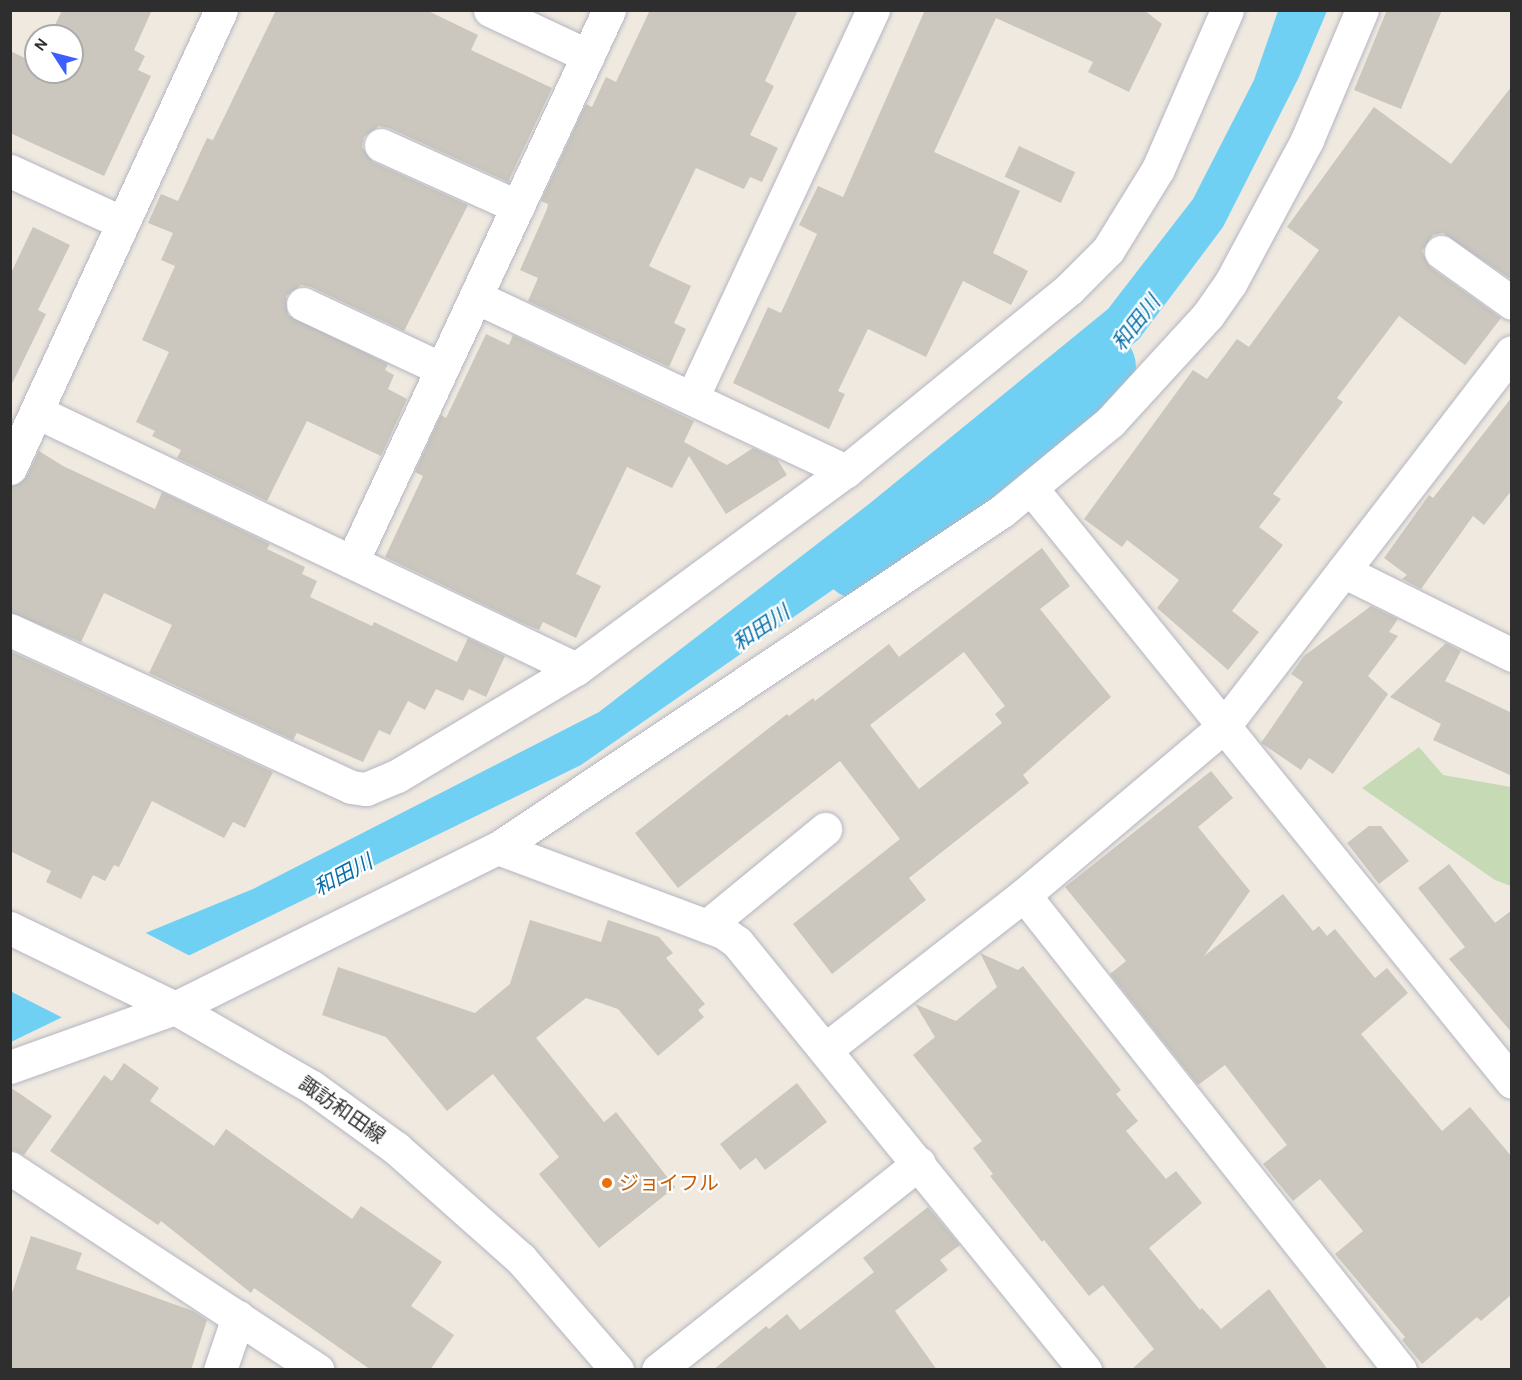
<!DOCTYPE html>
<html>
<head>
<meta charset="utf-8">
<style>
  body { margin:0 }
  #map { position:relative; width:1522px; height:1380px; overflow:hidden; background:#efe9e0; font-family:Karla,"Noto Sans JP",sans-serif }
  div>[style] { position:absolute }
  .cemetery>* { inset:0; background:#c7dab6 }
  .water>* { inset:0; background:#70d0f4 }
  .pier>* { inset:0; background:#efe9e0 }
  .river>* { height:72px; margin:-36px; padding:0 36px; transform-origin:36px; border-radius:36px; background:#70d0f4 }
  .building>* { inset:0; background:#cbc7be; transform-origin:0 0 }
  .roads { filter:drop-shadow(0 0 2px #b4b6c1) drop-shadow(0 0 2px #b4b6c1) }
  .street>* { height:33px; margin:-16.5px; padding:0 16.5px; transform-origin:16.5px; border-radius:16.5px; background:#fff }
  .secondary>* { height:33px; margin:-16.5px; padding:0 16.5px; transform-origin:16.5px; border-radius:16.5px; background:#fff }
  .dots>* { width:16px; height:16px; translate:-50% -50%; box-sizing:border-box; border:3px solid #fff; border-radius:50% }
  span { translate:-50% -50%; white-space:nowrap; text-align:center; line-height:1.15; -webkit-text-stroke:4.5px #fff; paint-order:stroke }
  .street-label { font-size:20px; color:#2e2e2e }
  .food-label { font-size:20px; color:#c56008 }
  .left { translate:0 -50%; text-align:left }
  .water-label { font-size:21px; color:#086fa8; font-style:italic }
  .frame { position:absolute; inset:0; border:12px solid #2e2e2e; pointer-events:none }
  .north { position:absolute; left:24px; top:24px; width:60px; height:60px; box-sizing:border-box; background:#fff; border:2px solid #ababab; border-radius:50%; rotate:306deg; font-size:16px; font-weight:700; line-height:24px; text-align:center; color:#2e2e2e }
  .north::after { content:''; display:block; margin:auto; width:21px; height:27px; background:#3d5fff; clip-path:polygon(50% 0,100% 100%,50% 72%,0 100%) }
</style>
</head>
<body>
<div id="map">
  <div class="cemetery">
    <div style="clip-path:polygon(1419px 747px,1443px 775px,1511px 787px,1511px 886px,1495px 880px,1362px 788px)"></div>
  </div>
  <div class="water">
    <div style="clip-path:polygon(1278px 11px,1327px 11px,1299px 77px,1223px 227px,1139px 339px,877px 559px,581px 765px,11px 1042px,11px 988px,253px 889px,599px 712px,869px 504px,1108px 309px,1193px 199px,1254px 80px)"></div>
  </div>
  <div class="pier">
    <div style="clip-path:polygon(142px 931px,194px 958px,65px 1019px,10px 991px,10px 985px)"></div>
  </div>
  <div class="river">
    <div style="left:858px;top:563px;width:141px;rotate:-34.9deg"></div>
    <div style="left:974px;top:482px;width:171px;rotate:-42.6deg"></div>
  </div>
  <div class="building">
    <div style="clip-path:polygon(62px 10px,152px 10px,134px 50px,145px 56px,138px 70px,151px 76px,104px 176px,10px 133px,10px 51px,36px 63px,36px 72px,72px 72px,72px 36px,50px 36px)"></div>
    <div style="clip-path:polygon(276px 10px,426px 10px,478px 35px,471px 50px,552px 88px,508px 182px,389px 128px,379px 126px,364px 137px,362px 147px,373px 162px,468px 205px,404px 331px,311px 287px,301px 285px,286px 296px,288px 315px,388px 364px,385px 370px,394px 375px,388px 389px,407px 399px,381px 456px,307px 421px,267px 501px,177px 458px,181px 450px,152px 436px,155px 431px,136px 422px,169px 352px,142px 340px,175px 266px,161px 260px,173px 233px,148px 223px,161px 194px,178px 201px,207px 138px,213px 140px)"></div>
    <div style="clip-path:polygon(650px 10px,798px 10px,765px 81px,774px 86px,750px 135px,778px 148px,762px 182px,750px 177px,744px 189px,696px 168px,649px 266px,691px 286px,674px 323px,686px 329px,669px 367px,528px 301px,538px 278px,520px 270px,547px 209px,548px 204px,541px 201px,586px 104px,592px 107px,606px 77px,616px 82px)"></div>
    <div style="clip-path:polygon(925px 10px,1144px 10px,1162px 24px,1129px 92px,1088px 72px,1093px 62px,996px 18px,934px 152px,1020px 191px,993px 253px,1028px 271px,1011px 305px,963px 281px,926px 357px,868px 329px,838px 391px,845px 394px,829px 429px,733px 383px,768px 307px,781px 313px,817px 234px,799px 225px,818px 186px,843px 197px)"></div>
    <div style="clip-path:polygon(1387px 10px,1442px 10px,1401px 109px,1354px 90px)"></div>
    <div style="clip-path:polygon(1512px 86px,1512px 280px,1443px 233px,1433px 235px,1422px 251px,1430px 267px,1501px 318px,1465px 365px,1399px 316px,1337px 398px,1343px 402px,1273px 494px,1281px 499px,1259px 527px,1283px 545px,1232px 611px,1259px 632px,1228px 670px,1157px 608px,1179px 580px,1127px 540px,1122px 547px,1084px 519px,1193px 370px,1207px 379px,1237px 339px,1249px 347px,1319px 250px,1287px 227px,1374px 107px,1451px 164px)"></div>
    <div style="left:1019px;top:146px;width:62px;height:34px;rotate:25deg"></div>
    <div style="clip-path:polygon(33px 227px,70px 245px,38px 310px,46px 314px,10px 388px,10px 275px)"></div>
    <div style="clip-path:polygon(486px 334px,509px 345px,513px 335px,694px 421px,684px 442px,727px 465px,753px 448px,777px 459px,787px 475px,726px 514px,689px 456px,672px 488px,627px 467px,576px 574px,601px 586px,576px 638px,543px 622px,539px 630px,520px 622px,385px 557px,423px 476px,415px 472px,441px 415px,446px 418px)"></div>
    <div style="clip-path:polygon(1512px 397px,1512px 490px,1484px 525px,1473px 516px,1421px 589px,1402px 579px,1407px 575px,1384px 558px,1429px 495px,1433px 498px)"></div>
    <div style="clip-path:polygon(39px 451px,63px 466px,155px 509px,162px 492px,270px 544px,267px 549px,305px 567px,302px 574px,317px 581px,310px 597px,372px 626px,374px 622px,457px 662px,468px 638px,505px 656px,486px 697px,469px 689px,463px 701px,436px 689px,425px 710px,408px 701px,390px 735px,379px 730px,363px 762px,297px 733px,293px 740px,149px 673px,172px 625px,104px 593px,81px 642px,10px 612px,10px 487px,27px 476px)"></div>
    <div style="clip-path:polygon(evenodd,1042px 548px,1070px 586px,1040px 609px,1111px 697px,1023px 775px,1029px 783px,909px 878px,926px 900px,832px 974px,793px 924px,900px 839px,840px 761px,678px 888px,635px 833px,787px 714px,789px 716px,813px 698px,815px 701px,889px 644px,899px 657px,1042px 548px,964px 652px,1005px 706px,995px 714px,1002px 723px,919px 789px,870px 725px,964px 652px)"></div>
    <div style="clip-path:polygon(1371px 606px,1398px 619px,1389px 632px,1398px 636px,1368px 676px,1388px 694px,1333px 774px,1309px 758px,1301px 770px,1261px 743px,1303px 682px,1291px 674px,1304px 656px)"></div>
    <div style="clip-path:polygon(1446px 643px,1461px 651px,1445px 681px,1512px 713px,1512px 776px,1433px 740px,1441px 724px,1390px 697px)"></div>
    <div style="clip-path:polygon(10px 651px,273px 772px,245px 828px,233px 822px,224px 838px,152px 801px,119px 867px,114px 865px,105px 881px,93px 875px,81px 899px,46px 882px,51px 871px,10px 851px)"></div>
    <div style="clip-path:polygon(1211px 771px,1233px 798px,1198px 827px,1250px 891px,1204px 956px,1283px 894px,1313px 931px,1319px 926px,1327px 936px,1335px 929px,1375px 978px,1387px 968px,1408px 993px,1361px 1034px,1442px 1131px,1470px 1107px,1512px 1157px,1512px 1294px,1481px 1321px,1477px 1317px,1422px 1364px,1402px 1340px,1405px 1337px,1335px 1254px,1363px 1231px,1320px 1179px,1293px 1201px,1263px 1164px,1287px 1145px,1225px 1065px,1198px 1085px,1110px 974px,1126px 961px,1065px 887px)"></div>
    <div style="clip-path:polygon(1369px 826px,1381px 826px,1409px 861px,1379px 884px,1347px 843px)"></div>
    <div style="clip-path:polygon(1449px 864px,1495px 923px,1512px 910px,1512px 1033px,1449px 959px,1465px 947px,1418px 888px)"></div>
    <div style="clip-path:polygon(530px 920px,601px 942px,608px 920px,659px 937px,673px 953px,666px 958px,705px 1004px,698px 1010px,704px 1017px,658px 1056px,618px 1009px,586px 998px,536px 1038px,604px 1122px,616px 1112px,675px 1187px,599px 1248px,539px 1174px,559px 1157px,493px 1074px,447px 1111px,386px 1037px,322px 1015px,338px 967px,475px 1013px,510px 984px)"></div>
    <div style="clip-path:polygon(980px 953px,1018px 970px,1023px 966px,1121px 1090px,1116px 1094px,1138px 1121px,1126px 1131px,1166px 1179px,1176px 1171px,1202px 1203px,1149px 1248px,1200px 1310px,1202px 1308px,1221px 1329px,1269px 1289px,1328px 1370px,1131px 1370px,1154px 1349px,1103px 1285px,1089px 1296px,1044px 1240px,1042px 1242px,990px 1176px,993px 1174px,973px 1148px,982px 1141px,913px 1055px,935px 1037px,915px 1004px,956px 1021px,997px 987px)"></div>
    <div style="clip-path:polygon(124px 1063px,159px 1088px,150px 1101px,214px 1146px,226px 1129px,352px 1219px,361px 1206px,442px 1262px,411px 1306px,454px 1335px,430px 1370px,371px 1370px,254px 1288px,251px 1293px,161px 1221px,158px 1225px,50px 1151px,104px 1075px,112px 1081px)"></div>
    <div style="clip-path:polygon(797px 1083px,827px 1122px,765px 1170px,756px 1158px,740px 1170px,720px 1144px)"></div>
    <div style="clip-path:polygon(10px 1087px,52px 1116px,24px 1155px,10px 1149px)"></div>
    <div style="clip-path:polygon(928px 1207px,960px 1245px,940px 1260px,948px 1270px,895px 1311px,937px 1370px,713px 1370px,766px 1326px,769px 1329px,787px 1314px,800px 1330px,874px 1272px,863px 1258px)"></div>
    <div style="clip-path:polygon(31px 1236px,82px 1253px,76px 1269px,193px 1311px,207px 1320px,191px 1370px,10px 1370px,10px 1299px)"></div>
  </div>
  <div class="roads">
    <div class="street">
      <div style="left:490px;top:10px;width:108px;rotate:25.1deg"></div>
      <div style="left:381px;top:145px;width:150px;rotate:24.3deg"></div>
      <div style="left:10px;top:171px;width:122px;rotate:24.7deg"></div>
      <div style="left:1441px;top:252px;width:87px;rotate:35.7deg"></div>
      <div style="left:476px;top:297px;width:409px;rotate:25.2deg"></div>
      <div style="left:303px;top:304px;width:153px;rotate:25.1deg"></div>
      <div style="left:692px;top:398px;width:428px;rotate:-65deg"></div>
      <div style="left:37px;top:412px;width:597px;rotate:25.49deg"></div>
      <div style="left:10px;top:468px;width:504px;rotate:-65.26deg"></div>
      <div style="left:1031px;top:488px;width:764px;rotate:51deg"></div>
      <div style="left:352px;top:562px;width:609px;rotate:-65.03deg"></div>
      <div style="left:1343px;top:571px;width:189px;rotate:26.4deg"></div>
      <div style="left:10px;top:630px;width:375px;rotate:24.7deg"></div>
      <div style="left:351px;top:787px;width:15px;rotate:8deg"></div>
      <div style="left:366px;top:789px;width:34px;rotate:-23deg"></div>
      <div style="left:397px;top:776px;width:209px;rotate:-30.9deg"></div>
      <div style="left:576px;top:669px;width:335px;rotate:-36.3deg"></div>
      <div style="left:846px;top:471px;width:288px;rotate:-39.2deg"></div>
      <div style="left:1069px;top:289px;width:55px;rotate:-45deg"></div>
      <div style="left:1108px;top:250px;width:95px;rotate:-58.3deg"></div>
      <div style="left:1158px;top:169px;width:173px;rotate:-66.5deg"></div>
      <div style="left:498px;top:848px;width:240px;rotate:20.5deg"></div>
      <div style="left:723px;top:932px;width:17px;rotate:36deg"></div>
      <div style="left:737px;top:942px;width:552px;rotate:50.89deg"></div>
      <div style="left:1024px;top:895px;width:606px;rotate:51.64deg"></div>
      <div style="left:707px;top:926px;width:153px;rotate:-39.4deg"></div>
      <div style="left:826px;top:1049px;width:251px;rotate:-37.9deg"></div>
      <div style="left:1024px;top:895px;width:260px;rotate:-40.2deg"></div>
      <div style="left:1223px;top:727px;width:473px;rotate:-52.4deg"></div>
      <div style="left:10px;top:1067px;width:175px;rotate:-19.7deg"></div>
      <div style="left:175px;top:1008px;width:360px;rotate:-26.4deg"></div>
      <div style="left:498px;top:848px;width:606px;rotate:-33.77deg"></div>
      <div style="left:1002px;top:511px;width:140px;rotate:-39.5deg"></div>
      <div style="left:1110px;top:422px;width:145px;rotate:-47.5deg"></div>
      <div style="left:1208px;top:315px;width:40px;rotate:-55.1deg"></div>
      <div style="left:1231px;top:282px;width:161px;rotate:-61.8deg"></div>
      <div style="left:1307px;top:140px;width:141px;rotate:-67.1deg"></div>
      <div style="left:10px;top:1168px;width:368px;rotate:33.3deg"></div>
      <div style="left:220px;top:1370px;width:56px;rotate:-71.2deg"></div>
      <div style="left:658px;top:1370px;width:333px;rotate:-38.4deg"></div>
    </div>
    <div class="secondary">
      <div style="left:10px;top:928px;width:183px;rotate:25.9deg"></div>
      <div style="left:175px;top:1008px;width:158px;rotate:30deg"></div>
      <div style="left:312px;top:1087px;width:104px;rotate:36deg"></div>
      <div style="left:396px;top:1148px;width:167px;rotate:41.6deg"></div>
      <div style="left:521px;top:1259px;width:147px;rotate:49.1deg"></div>
    </div>
  </div>
  <div class="dots">
    <div style="left:607px;top:1183px;background:#e8710a"></div>
  </div>
  <div class="street-label">
    <span style="left:342px;top:1110px;rotate:35deg">諏訪和田線</span>
  </div>
  <div class="food-label">
    <span class="left" style="left:619px;top:1183px">ジョイフル</span>
  </div>
  <div class="water-label">
    <span style="left:1136px;top:323px;rotate:-52deg">和田川</span>
    <span style="left:761px;top:628px;rotate:-34deg">和田川</span>
    <span style="left:343px;top:875px;rotate:-28deg">和田川</span>
  </div>
  <div class="frame"></div>
  <div class="north">N</div>
</div>
</body>
</html>
